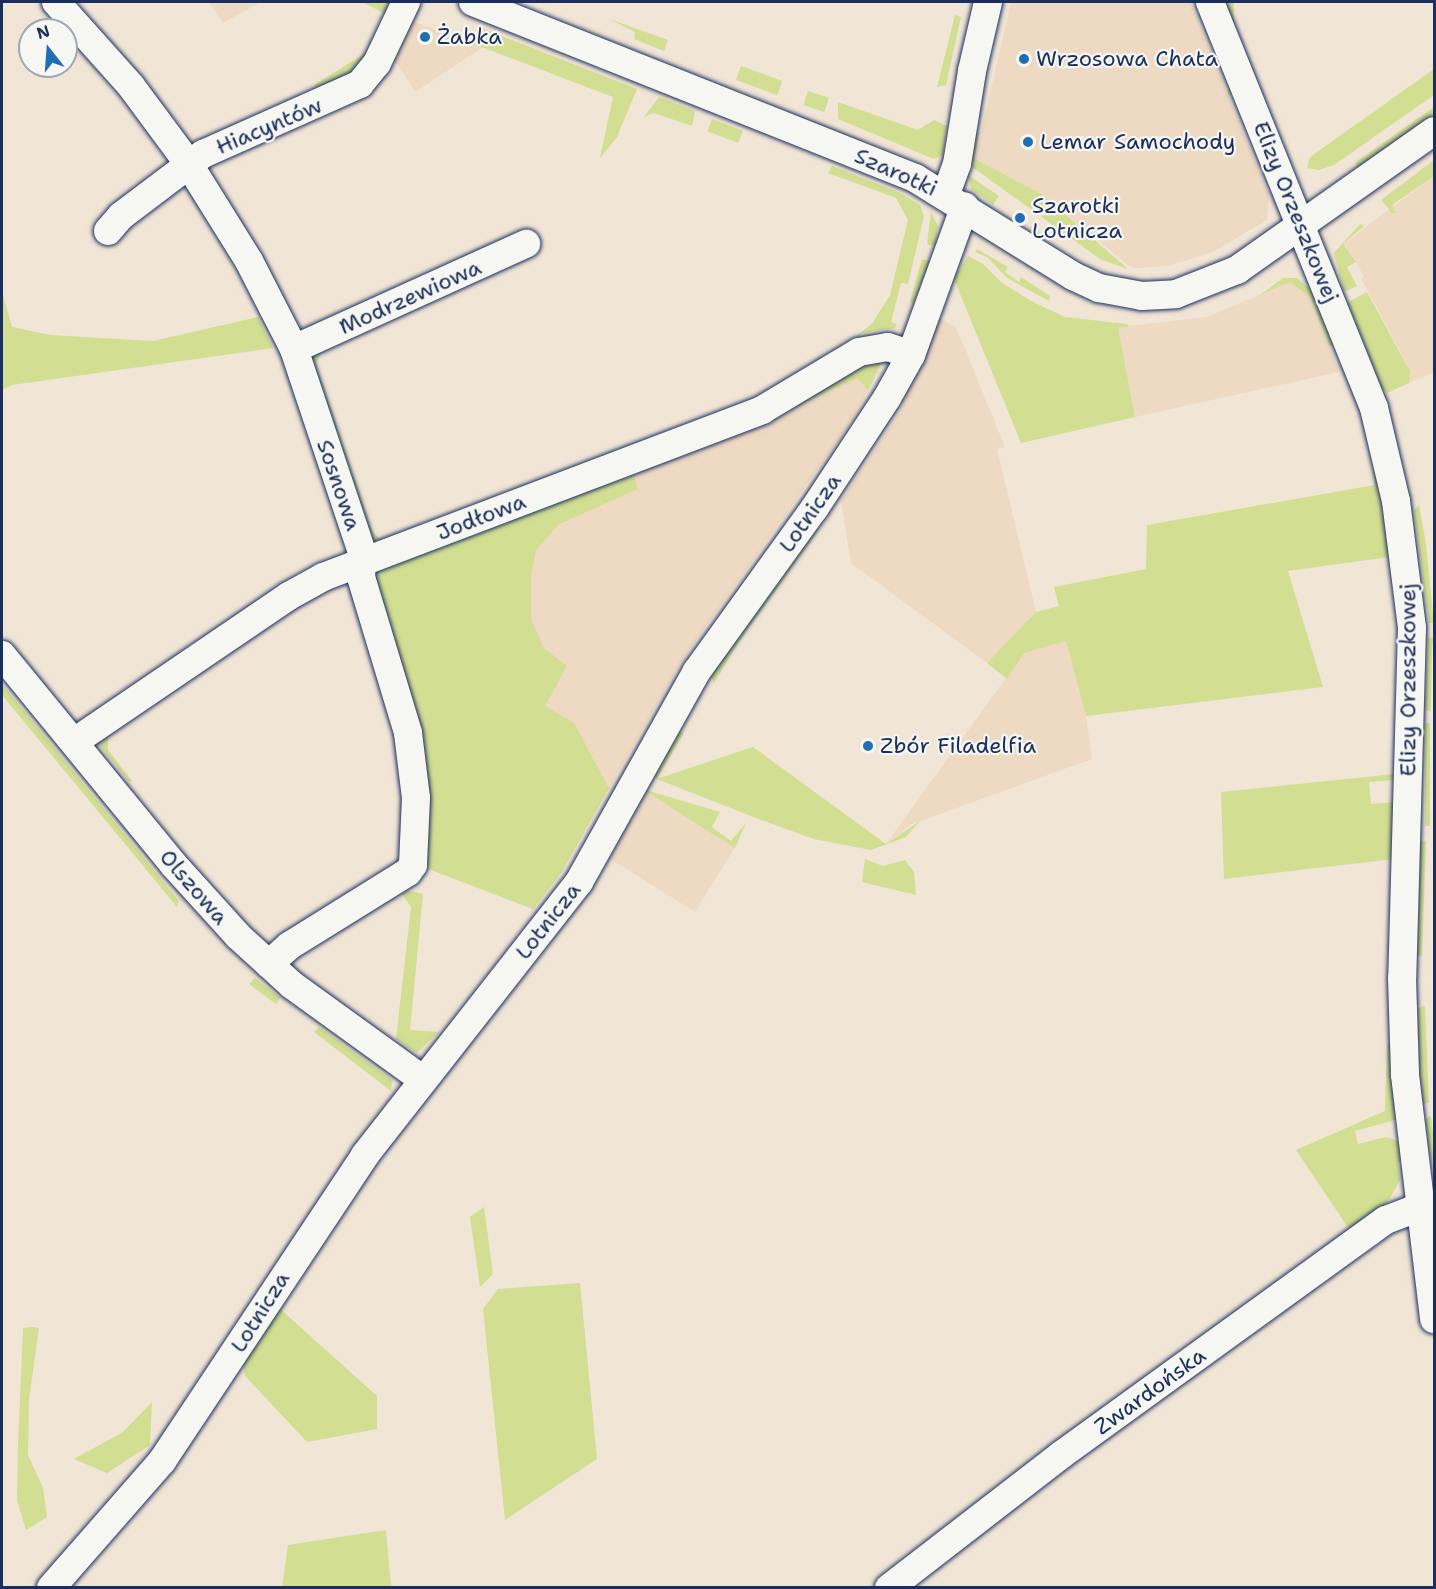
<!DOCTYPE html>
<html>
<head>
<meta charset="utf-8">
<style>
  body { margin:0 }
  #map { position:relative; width:1436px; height:1589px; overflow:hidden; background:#f1e5d6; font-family:"Shantell Sans",sans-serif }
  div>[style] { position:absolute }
  .built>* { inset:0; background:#eed9c3; transform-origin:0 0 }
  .green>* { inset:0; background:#d2de91; transform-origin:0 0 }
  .roads { filter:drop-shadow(0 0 2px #1b2f5e) drop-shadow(0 0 2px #1b2f5e) }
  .minor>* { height:28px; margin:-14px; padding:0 14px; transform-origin:14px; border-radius:14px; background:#f6f6f2 }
  .dots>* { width:16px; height:16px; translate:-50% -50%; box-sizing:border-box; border:3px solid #f6f6f2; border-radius:50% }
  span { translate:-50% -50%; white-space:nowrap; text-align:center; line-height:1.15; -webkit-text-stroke:4.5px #f6f6f2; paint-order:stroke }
  .poi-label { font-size:22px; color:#1b2f5e }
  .left { translate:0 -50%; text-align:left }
  .street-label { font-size:22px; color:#1b2f5e }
  .frame { position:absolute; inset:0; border:3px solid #1b2f5e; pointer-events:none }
  .north { position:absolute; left:18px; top:18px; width:60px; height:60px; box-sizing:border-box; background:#f6f6f2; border:2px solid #9ea6b7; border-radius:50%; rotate:343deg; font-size:16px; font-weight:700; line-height:24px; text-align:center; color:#1b2f5e }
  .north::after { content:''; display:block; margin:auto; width:21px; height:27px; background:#1f6fb2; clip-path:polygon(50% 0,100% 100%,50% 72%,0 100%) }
</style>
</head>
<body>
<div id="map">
  <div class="built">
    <div style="clip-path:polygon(209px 2px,261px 2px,223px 23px)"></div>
    <div style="clip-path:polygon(1011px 2px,1191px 2px,1269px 196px,1267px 220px,1213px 252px,1168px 266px,1137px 268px,1129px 266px,1042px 194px,975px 159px)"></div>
    <div style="clip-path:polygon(406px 19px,483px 47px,415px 92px,389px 51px)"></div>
    <div style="clip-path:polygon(1434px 176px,1434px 372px,1409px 383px,1407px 364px,1361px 278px,1364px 277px,1356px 262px,1343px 244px)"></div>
    <div style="clip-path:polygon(1290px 282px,1311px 297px,1339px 372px,1135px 417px,1118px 327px,1207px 317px)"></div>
    <div style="clip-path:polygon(939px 318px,956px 327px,1005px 447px,997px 449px,1036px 612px,987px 663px,851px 563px,841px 501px,904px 405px,902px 396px)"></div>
    <div style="clip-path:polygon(857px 377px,868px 390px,847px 428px,682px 660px,561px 873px,533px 909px,426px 868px,436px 549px,767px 421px)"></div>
    <div style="clip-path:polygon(1066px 641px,1086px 716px,1092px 759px,912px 824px,886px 844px,1024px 653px)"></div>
    <div style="left:642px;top:789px;width:110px;height:76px;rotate:32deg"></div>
  </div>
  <div class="green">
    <div style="clip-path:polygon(362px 2px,397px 2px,396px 8px,376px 53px,371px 62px,333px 93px,274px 120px,322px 95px,314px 85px,380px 44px,388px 15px)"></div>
    <div style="left:1228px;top:2px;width:6px;height:93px"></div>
    <div style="clip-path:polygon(955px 15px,961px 17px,946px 85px,937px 87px)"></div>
    <div style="clip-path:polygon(609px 19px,668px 40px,664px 51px,634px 39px,635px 32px)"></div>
    <div style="clip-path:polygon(484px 29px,637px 89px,617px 137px,600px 158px,613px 97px,471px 43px,475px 34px)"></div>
    <div style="left:741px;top:66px;width:44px;height:15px;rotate:20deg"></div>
    <div style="clip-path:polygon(1434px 69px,1434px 95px,1334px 165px,1319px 170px,1307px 168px,1310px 157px)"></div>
    <div style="left:808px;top:91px;width:22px;height:15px;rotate:18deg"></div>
    <div style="clip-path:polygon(659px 97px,695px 111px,692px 126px,654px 113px,644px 117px)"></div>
    <div style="clip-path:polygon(838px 102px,918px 130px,934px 120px,947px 126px,943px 155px,934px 159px,838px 119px)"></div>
    <div style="clip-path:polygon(1434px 107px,1434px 113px,1357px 169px,1356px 162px)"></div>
    <div style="left:712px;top:119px;width:33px;height:13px;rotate:21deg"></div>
    <div style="clip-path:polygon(979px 132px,975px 159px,1042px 194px,1128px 269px,1100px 259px,971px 166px,972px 138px)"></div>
    <div style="clip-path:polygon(1434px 160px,1434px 176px,1392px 205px,1396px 213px,1392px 213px,1381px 200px)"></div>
    <div style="clip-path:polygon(832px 166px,900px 193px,920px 205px,924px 216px,908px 284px,901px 283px,891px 322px,897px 324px,895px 328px,862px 333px,840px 348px,872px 324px,890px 295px,908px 220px,896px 198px,828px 173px)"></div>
    <div style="clip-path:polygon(968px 175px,999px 196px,993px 205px,971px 189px)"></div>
    <div style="clip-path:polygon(931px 212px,938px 226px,935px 246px,927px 244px)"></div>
    <div style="clip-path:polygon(1360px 224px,1364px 226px,1343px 244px,1356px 262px,1347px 267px,1357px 286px,1344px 292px,1334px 253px)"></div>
    <div style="clip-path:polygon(977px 249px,1008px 267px,1005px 272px,1019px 282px,1021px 277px,1050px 296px,1049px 301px,1007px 278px,987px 257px,975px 252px)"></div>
    <div style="clip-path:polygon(968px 256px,983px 264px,1001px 282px,1033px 302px,1065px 317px,1127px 324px,1129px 327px,1118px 327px,1135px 417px,1021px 443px,954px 279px,955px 270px,959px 271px)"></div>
    <div style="clip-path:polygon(922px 259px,930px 261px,913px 305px,910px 301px)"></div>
    <div style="clip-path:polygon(1283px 278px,1297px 278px,1311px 290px,1334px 345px,1329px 346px,1310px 297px,1290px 282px,1260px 295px)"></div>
    <div style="clip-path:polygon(2px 291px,12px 327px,50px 335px,153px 341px,258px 317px,273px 348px,12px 385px,2px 390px)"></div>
    <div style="clip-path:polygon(1367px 292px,1410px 371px,1409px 383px,1387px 393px,1382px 388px,1347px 303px)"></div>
    <div style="clip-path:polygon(320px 347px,330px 349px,321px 353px,316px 364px,373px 533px,383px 541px,370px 538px,311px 363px,314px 351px)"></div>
    <div style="clip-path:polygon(876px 359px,881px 364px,868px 390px,857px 378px,767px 421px,633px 473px,638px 489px,559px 524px,536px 550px,531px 575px,531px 620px,544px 648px,567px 666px,545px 706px,574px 723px,609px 788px,561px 873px,533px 909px,426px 868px,370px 570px,809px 393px)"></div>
    <div style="clip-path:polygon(1370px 448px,1378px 468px,1389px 557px,1288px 571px,1323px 687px,1086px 716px,1066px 641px,1024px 653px,1007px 679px,987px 663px,1036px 612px,1059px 606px,1054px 587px,1146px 569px,1147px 525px,1375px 485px)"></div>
    <div style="clip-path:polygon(1419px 505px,1426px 544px,1434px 623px,1429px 623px,1426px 602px,1414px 510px)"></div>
    <div style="clip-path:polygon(814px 528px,818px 531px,739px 642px,714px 683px,710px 675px)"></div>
    <div style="clip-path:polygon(1434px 637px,1432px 647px,1431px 711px,1425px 710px,1428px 638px)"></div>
    <div style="clip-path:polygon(2px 684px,179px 901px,177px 907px,2px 695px)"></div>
    <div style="left:1425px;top:723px;width:5px;height:103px"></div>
    <div style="clip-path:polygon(674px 731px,684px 733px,657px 779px,753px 747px,886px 844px,920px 821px,906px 837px,871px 850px,814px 839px,756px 818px,657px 779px,649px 774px)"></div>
    <div style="clip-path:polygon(108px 736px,108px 750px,132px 781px,129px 782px,97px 742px)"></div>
    <div style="clip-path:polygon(1394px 774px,1394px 787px,1393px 780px,1369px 782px,1371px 804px,1396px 802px,1394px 859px,1224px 879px,1221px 792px)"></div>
    <div style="clip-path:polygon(642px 789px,720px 812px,712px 827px,731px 841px,746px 823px,735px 848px)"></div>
    <div style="clip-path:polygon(1426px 841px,1422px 956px,1417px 955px,1420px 842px)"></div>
    <div style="clip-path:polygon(865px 859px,883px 866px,905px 860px,914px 872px,916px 895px,862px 882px)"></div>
    <div style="clip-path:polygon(407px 890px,423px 894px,410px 1030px,439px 1032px,417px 1053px,396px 1039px,411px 907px,402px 894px)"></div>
    <div style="clip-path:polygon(255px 978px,280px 998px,276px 1004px,249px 984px)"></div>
    <div style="clip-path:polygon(1425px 1006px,1429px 1103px,1423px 1104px,1417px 1044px,1418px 1008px)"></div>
    <div style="clip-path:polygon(319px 1027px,392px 1080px,391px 1091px,314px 1032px)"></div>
    <div style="clip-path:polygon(1387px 1043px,1392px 1046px,1399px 1119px,1355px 1131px,1358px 1144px,1386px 1137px,1402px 1142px,1404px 1161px,1398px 1162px,1400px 1180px,1389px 1200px,1351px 1232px,1296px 1150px,1385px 1111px)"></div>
    <div style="clip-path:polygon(1431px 1116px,1434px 1142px,1432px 1167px,1425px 1119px)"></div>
    <div style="clip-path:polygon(484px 1207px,493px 1274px,480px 1287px,470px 1217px)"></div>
    <div style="clip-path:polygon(580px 1283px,597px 1459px,505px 1520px,483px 1309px,498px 1289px)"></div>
    <div style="clip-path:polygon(278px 1307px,377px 1396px,377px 1429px,307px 1442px,245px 1376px,243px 1362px)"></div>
    <div style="clip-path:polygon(32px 1327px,39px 1328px,29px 1399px,28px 1455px,43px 1488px,47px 1517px,26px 1530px,17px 1500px,18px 1445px,23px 1328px)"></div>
    <div style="clip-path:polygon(152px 1402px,150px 1445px,107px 1473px,74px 1459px,123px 1432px)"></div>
    <div style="clip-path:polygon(386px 1530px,391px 1587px,282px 1587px,288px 1545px)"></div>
  </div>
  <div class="roads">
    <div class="minor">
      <div style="left:56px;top:2px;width:113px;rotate:48.2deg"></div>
      <div style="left:131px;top:86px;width:96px;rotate:53.5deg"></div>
      <div style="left:188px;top:163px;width:115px;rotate:58.1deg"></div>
      <div style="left:249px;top:261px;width:99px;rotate:62.9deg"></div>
      <div style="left:294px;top:349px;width:214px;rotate:71.5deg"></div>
      <div style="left:362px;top:552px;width:25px;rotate:92deg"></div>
      <div style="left:361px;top:577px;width:163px;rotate:73.2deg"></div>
      <div style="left:408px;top:733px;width:65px;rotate:83deg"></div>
      <div style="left:416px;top:798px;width:67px;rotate:92.6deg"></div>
      <div style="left:413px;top:865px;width:9px;rotate:126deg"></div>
      <div style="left:408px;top:872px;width:140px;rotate:148.1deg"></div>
      <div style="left:289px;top:946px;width:27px;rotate:138deg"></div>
      <div style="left:473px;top:2px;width:476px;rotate:21.7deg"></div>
      <div style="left:915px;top:178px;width:186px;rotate:31.8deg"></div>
      <div style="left:1073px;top:276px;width:29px;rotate:25deg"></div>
      <div style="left:1099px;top:288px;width:44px;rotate:10.5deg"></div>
      <div style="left:1142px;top:296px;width:34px;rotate:-3deg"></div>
      <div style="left:1176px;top:294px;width:66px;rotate:-21.5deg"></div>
      <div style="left:1237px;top:270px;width:241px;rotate:-35.2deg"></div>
      <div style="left:1210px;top:2px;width:438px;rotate:68deg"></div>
      <div style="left:1374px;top:408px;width:96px;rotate:76.7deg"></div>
      <div style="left:1396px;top:501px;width:128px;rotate:82.8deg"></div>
      <div style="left:1412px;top:628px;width:350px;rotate:91.6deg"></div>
      <div style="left:1402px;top:978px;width:97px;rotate:88.2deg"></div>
      <div style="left:1405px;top:1075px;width:246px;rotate:83.2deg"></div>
      <div style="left:946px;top:194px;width:32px;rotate:-70deg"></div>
      <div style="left:957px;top:164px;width:94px;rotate:-80.8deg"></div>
      <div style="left:972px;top:71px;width:71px;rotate:-76.9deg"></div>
      <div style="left:108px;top:231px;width:20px;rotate:-49deg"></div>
      <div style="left:121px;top:216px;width:103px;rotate:-37.1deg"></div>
      <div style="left:203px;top:154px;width:172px;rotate:-24deg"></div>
      <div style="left:360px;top:84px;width:27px;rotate:-51deg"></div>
      <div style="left:377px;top:63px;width:68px;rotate:-64.6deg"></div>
      <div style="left:294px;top:349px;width:255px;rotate:-24.4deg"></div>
      <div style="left:2px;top:655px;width:270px;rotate:50.7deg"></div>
      <div style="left:173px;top:864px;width:97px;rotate:47.9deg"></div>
      <div style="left:238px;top:936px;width:73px;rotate:42.2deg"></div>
      <div style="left:292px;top:985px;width:162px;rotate:35.9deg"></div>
      <div style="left:74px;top:742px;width:260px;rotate:-34.2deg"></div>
      <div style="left:289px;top:596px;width:39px;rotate:-29deg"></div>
      <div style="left:323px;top:577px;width:470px;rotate:-20.8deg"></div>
      <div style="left:762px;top:410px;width:113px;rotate:-30.9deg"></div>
      <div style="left:859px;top:352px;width:29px;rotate:-10deg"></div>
      <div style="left:888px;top:347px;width:24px;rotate:19deg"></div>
      <div style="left:51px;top:1588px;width:169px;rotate:-48.8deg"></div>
      <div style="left:162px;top:1461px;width:367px;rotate:-56.4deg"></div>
      <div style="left:365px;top:1155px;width:347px;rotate:-51.9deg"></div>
      <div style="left:579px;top:882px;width:242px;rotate:-60.8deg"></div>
      <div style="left:697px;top:671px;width:200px;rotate:-54.2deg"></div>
      <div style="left:814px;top:509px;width:133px;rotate:-56.7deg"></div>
      <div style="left:887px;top:398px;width:49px;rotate:-60.8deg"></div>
      <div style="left:911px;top:355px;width:158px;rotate:-70.1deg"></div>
      <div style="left:889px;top:1588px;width:217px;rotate:-37.7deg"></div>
      <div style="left:1061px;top:1455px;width:401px;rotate:-35.9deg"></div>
      <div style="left:1386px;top:1220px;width:36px;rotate:-21deg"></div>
    </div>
  </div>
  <div class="dots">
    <div style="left:425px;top:37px;background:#1f6fb2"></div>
    <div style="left:1024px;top:59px;background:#1f6fb2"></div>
    <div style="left:1028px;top:142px;background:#1f6fb2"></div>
    <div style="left:1020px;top:218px;background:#1f6fb2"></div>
    <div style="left:868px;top:746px;background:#1f6fb2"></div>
  </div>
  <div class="poi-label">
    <span class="left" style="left:437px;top:37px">Żabka</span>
    <span class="left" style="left:1036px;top:59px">Wrzosowa Chata</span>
    <span class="left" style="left:1040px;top:142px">Lemar Samochody</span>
    <span class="left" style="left:1032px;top:218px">Szarotki<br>Lotnicza</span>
    <span class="left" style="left:880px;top:746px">Zbór Filadelfia</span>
  </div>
  <div class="street-label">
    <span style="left:269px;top:126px;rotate:-23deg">Hiacyntów</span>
    <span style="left:896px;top:172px;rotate:24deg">Szarotki</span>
    <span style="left:1296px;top:212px;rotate:68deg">Elizy Orzeszkowej</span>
    <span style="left:410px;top:297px;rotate:-24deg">Modrzewiowa</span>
    <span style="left:339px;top:485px;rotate:71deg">Sosnowa</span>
    <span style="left:810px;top:513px;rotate:-55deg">Lotnicza</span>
    <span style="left:481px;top:517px;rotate:-21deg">Jodłowa</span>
    <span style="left:1408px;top:680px;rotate:-90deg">Elizy Orzeszkowej</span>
    <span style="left:194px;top:887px;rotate:49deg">Olszowa</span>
    <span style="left:548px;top:921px;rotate:-52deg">Lotnicza</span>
    <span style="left:260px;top:1312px;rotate:-58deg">Lotnicza</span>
    <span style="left:1150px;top:1391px;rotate:-36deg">Zwardońska</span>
  </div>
  <div class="frame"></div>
  <div class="north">N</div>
</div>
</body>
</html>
